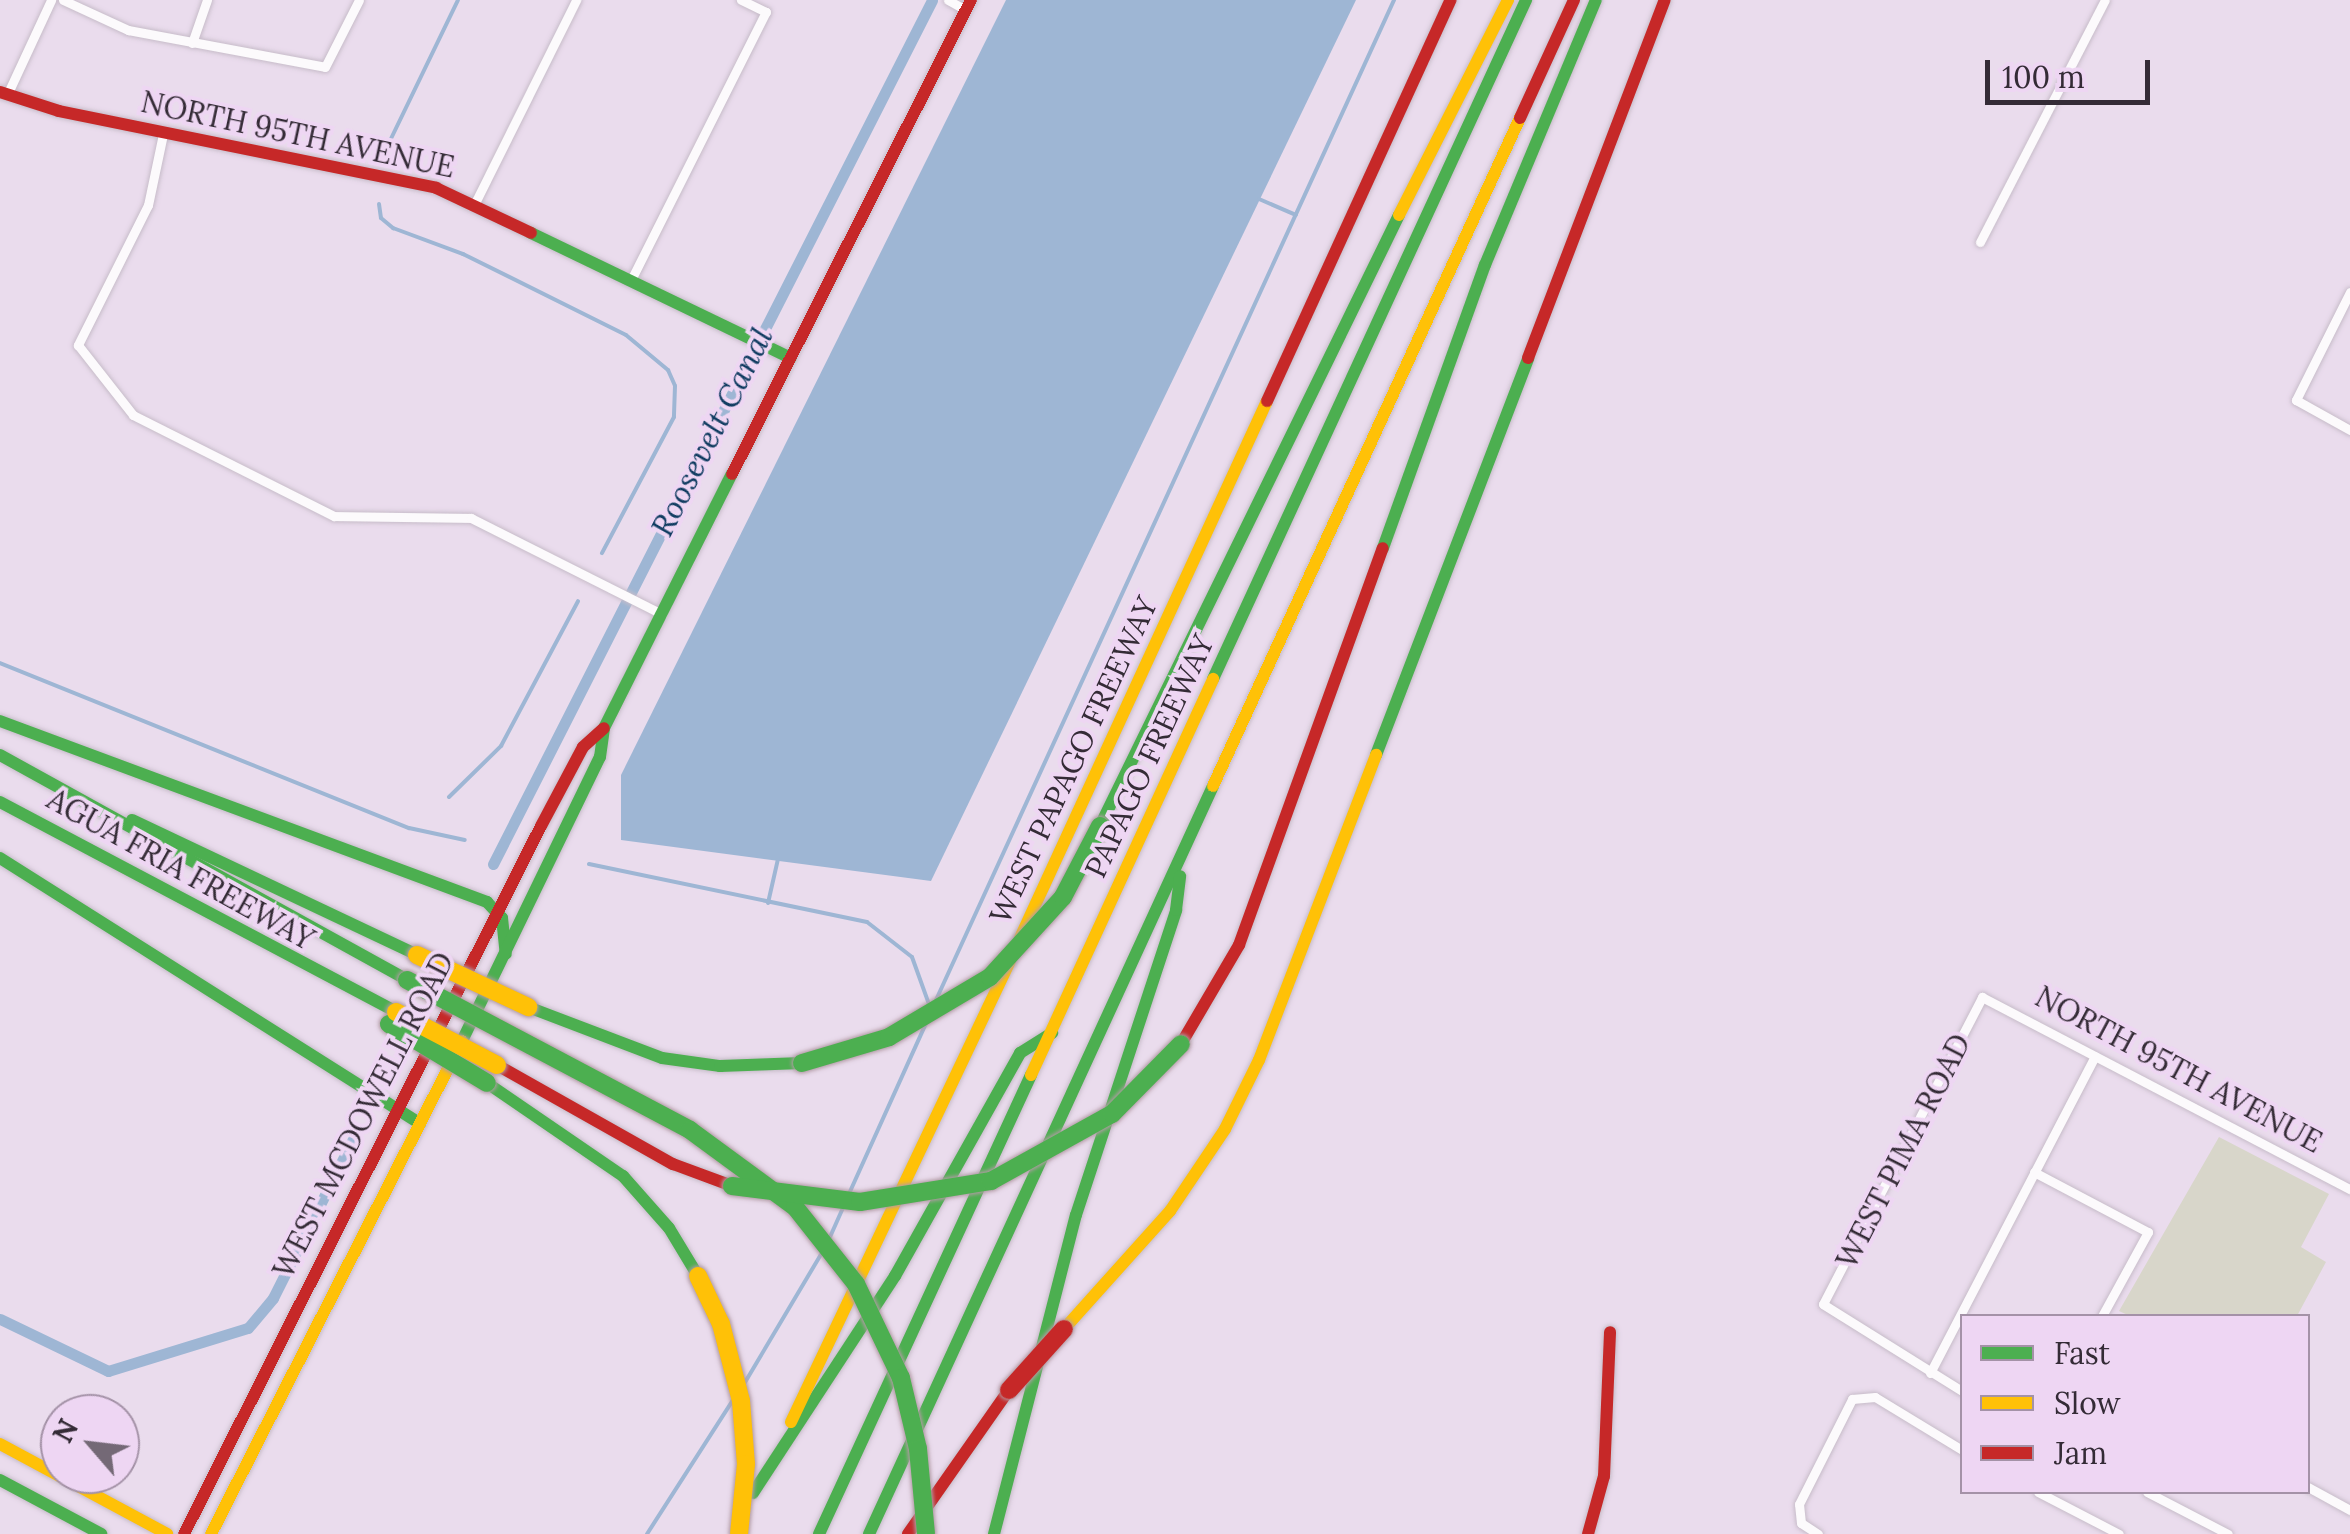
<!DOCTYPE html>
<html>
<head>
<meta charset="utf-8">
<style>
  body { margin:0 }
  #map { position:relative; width:2350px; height:1534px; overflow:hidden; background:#eadced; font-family:Lora,serif }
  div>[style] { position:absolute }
  .green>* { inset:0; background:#d8d6ca }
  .water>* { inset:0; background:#9eb6d4 }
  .stream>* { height:4px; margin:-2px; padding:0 2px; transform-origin:2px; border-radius:2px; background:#9eb6d4 }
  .canal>* { height:11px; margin:-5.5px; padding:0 5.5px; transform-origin:5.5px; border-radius:5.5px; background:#9eb6d4 }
  .roads { filter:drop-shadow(0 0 2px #c7bcc9) drop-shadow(0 0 2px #c7bcc9) }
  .street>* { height:9px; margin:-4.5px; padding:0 4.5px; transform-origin:4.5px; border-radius:4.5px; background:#fcfafc }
  .fast>* { height:12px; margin:-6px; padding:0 6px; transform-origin:6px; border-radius:6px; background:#4caf50 }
  .slow>* { height:12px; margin:-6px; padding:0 6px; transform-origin:6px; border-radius:6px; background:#ffc107 }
  .jam>* { height:12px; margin:-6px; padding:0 6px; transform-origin:6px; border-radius:6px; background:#c62828 }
  .bridges { filter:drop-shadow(0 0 2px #b29ba5) drop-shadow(0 0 2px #b29ba5) }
  .fast-bridge>* { height:18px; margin:-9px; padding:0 9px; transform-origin:9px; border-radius:9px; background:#4caf50 }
  .slow-bridge>* { height:18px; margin:-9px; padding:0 9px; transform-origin:9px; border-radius:9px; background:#ffc107 }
  .jam-bridge>* { height:18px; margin:-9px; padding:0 9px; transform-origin:9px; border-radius:9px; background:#c62828 }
  span { translate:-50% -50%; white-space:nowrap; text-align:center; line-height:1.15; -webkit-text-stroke:8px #eed6f3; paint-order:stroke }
  .street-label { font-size:30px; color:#342b36 }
  .water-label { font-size:32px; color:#103c61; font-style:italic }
  .legend { position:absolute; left:1960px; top:1314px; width:350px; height:180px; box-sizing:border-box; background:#eed6f3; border:2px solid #a492a7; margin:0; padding:12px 18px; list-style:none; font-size:30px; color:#342b36 }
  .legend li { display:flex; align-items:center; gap:20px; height:50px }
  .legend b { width:50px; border:2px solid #a492a7 }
  .north { position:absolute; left:40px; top:1394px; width:100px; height:100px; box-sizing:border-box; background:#eed6f3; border:2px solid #a492a7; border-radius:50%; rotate:298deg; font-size:28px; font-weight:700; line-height:40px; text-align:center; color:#342b36 }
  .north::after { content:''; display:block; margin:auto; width:35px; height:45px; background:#746976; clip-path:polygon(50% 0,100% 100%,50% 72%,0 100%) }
  .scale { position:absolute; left:1985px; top:60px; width:165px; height:45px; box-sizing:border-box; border:5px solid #342b36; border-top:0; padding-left:12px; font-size:30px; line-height:35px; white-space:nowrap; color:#342b36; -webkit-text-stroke:8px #eed6f3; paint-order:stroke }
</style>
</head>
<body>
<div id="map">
  <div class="green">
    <div style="clip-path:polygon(2219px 1137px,2329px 1194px,2301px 1247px,2326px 1262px,2297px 1316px,2130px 1316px,2119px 1311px)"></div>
  </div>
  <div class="water">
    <div style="clip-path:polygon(1006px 0,1356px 0,931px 881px,621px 840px,621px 775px)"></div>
  </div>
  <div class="stream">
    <div style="left:386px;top:149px;width:165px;rotate:-64.2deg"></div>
    <div style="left:1259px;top:199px;width:40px;rotate:23.4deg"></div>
    <div style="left:379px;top:204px;width:14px;rotate:82deg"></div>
    <div style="left:381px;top:218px;width:16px;rotate:40deg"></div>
    <div style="left:393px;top:228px;width:75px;rotate:20.4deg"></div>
    <div style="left:463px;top:254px;width:182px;rotate:26.4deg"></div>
    <div style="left:626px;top:335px;width:55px;rotate:39.8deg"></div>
    <div style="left:668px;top:370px;width:17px;rotate:66deg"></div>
    <div style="left:675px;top:386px;width:31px;rotate:92deg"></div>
    <div style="left:674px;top:417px;width:154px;rotate:117.9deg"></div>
    <div style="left:0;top:663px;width:441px;rotate:22deg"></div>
    <div style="left:409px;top:828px;width:57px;rotate:12.1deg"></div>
    <div style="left:449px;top:797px;width:73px;rotate:-44.4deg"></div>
    <div style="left:501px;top:746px;width:164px;rotate:-62deg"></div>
    <div style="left:589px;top:864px;width:284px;rotate:11.8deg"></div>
    <div style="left:867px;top:922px;width:57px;rotate:37.9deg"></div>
    <div style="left:912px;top:957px;width:53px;rotate:70.2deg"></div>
    <div style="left:768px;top:903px;width:45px;rotate:-77.2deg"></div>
    <div style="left:936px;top:1000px;width:1100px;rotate:-65.39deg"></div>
    <div style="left:848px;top:1196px;width:190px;rotate:-65.7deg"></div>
    <div style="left:830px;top:1237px;width:35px;rotate:-66deg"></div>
    <div style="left:744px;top:1384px;width:155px;rotate:-59.3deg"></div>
    <div style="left:647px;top:1534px;width:159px;rotate:-57.3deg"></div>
  </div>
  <div class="canal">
    <div style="left:493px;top:864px;width:969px;rotate:-63.06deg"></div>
    <div style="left:0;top:1319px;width:120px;rotate:25.7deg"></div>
    <div style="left:108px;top:1371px;width:146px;rotate:-17.1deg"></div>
    <div style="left:248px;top:1328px;width:39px;rotate:-50deg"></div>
    <div style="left:273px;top:1298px;width:182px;rotate:-63.3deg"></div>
  </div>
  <div class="roads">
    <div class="street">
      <div style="left:63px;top:0;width:72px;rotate:24.8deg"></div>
      <div style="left:128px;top:30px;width:200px;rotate:10.6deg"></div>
      <div style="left:325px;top:67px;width:75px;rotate:-63.1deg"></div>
      <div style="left:948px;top:0;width:21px;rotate:29deg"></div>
      <div style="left:192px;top:43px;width:46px;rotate:-70.8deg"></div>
      <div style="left:7px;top:95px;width:105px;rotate:-65.1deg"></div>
      <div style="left:163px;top:134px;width:73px;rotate:101.9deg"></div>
      <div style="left:148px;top:205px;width:157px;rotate:116.6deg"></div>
      <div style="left:78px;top:345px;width:89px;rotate:51.8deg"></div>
      <div style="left:133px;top:415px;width:225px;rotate:26.7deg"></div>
      <div style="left:334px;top:516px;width:137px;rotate:0.8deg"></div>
      <div style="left:471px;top:518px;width:214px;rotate:26.7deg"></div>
      <div style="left:475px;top:203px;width:227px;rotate:-63.5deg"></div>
      <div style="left:1980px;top:242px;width:272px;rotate:-62.7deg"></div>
      <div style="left:632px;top:278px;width:298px;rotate:-63.3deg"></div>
      <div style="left:766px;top:12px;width:28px;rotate:-154deg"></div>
      <div style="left:2350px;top:292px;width:121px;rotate:116.6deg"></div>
      <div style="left:2296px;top:400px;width:62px;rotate:29.1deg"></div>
      <div style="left:2034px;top:1172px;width:129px;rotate:27.8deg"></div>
      <div style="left:2148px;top:1232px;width:96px;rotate:118.7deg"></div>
      <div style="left:1930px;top:1373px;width:357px;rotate:-62.5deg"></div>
      <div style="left:1962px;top:1391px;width:164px;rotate:-148deg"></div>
      <div style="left:1823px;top:1304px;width:346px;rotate:-62.6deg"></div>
      <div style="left:1982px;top:997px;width:415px;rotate:27.6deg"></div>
      <div style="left:2308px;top:1487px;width:48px;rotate:28.7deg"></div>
      <div style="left:2038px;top:1492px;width:91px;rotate:27.4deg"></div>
      <div style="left:2147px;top:1492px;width:91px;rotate:27.4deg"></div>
      <div style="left:1818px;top:1534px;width:20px;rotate:-147deg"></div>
      <div style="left:1801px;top:1523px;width:19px;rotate:-96deg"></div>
      <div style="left:1799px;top:1504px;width:118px;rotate:-63.2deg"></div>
      <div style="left:1852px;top:1399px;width:23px;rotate:-5deg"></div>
      <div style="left:1875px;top:1397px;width:102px;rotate:31.3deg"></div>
    </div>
    <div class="fast">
      <div style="left:531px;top:233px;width:288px;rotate:25.7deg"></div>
      <div style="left:1383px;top:548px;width:301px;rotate:-70.2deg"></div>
      <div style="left:1485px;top:265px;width:287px;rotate:-67.3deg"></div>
      <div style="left:1213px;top:679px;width:748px;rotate:-65.25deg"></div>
      <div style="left:0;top:721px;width:520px;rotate:20.39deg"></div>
      <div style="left:487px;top:902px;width:22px;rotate:47deg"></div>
      <div style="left:502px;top:918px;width:36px;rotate:84deg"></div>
      <div style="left:0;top:755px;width:465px;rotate:28.9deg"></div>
      <div style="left:1376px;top:755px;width:425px;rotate:-69deg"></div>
      <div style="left:0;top:802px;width:448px;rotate:27.9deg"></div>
      <div style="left:132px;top:820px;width:315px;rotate:25.3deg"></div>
      <div style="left:1100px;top:826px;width:680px;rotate:-63.92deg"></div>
      <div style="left:0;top:858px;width:497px;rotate:32.3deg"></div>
      <div style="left:528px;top:1007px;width:143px;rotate:20.8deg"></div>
      <div style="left:662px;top:1058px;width:59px;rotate:7.9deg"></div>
      <div style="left:720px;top:1066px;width:82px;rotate:-2.1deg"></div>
      <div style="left:462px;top:1041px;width:316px;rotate:-64.1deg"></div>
      <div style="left:600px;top:757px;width:29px;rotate:-82deg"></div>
      <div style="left:604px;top:728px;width:284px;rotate:-63.3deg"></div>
      <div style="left:487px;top:1083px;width:165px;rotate:34.4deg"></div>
      <div style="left:623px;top:1176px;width:69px;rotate:48.5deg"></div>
      <div style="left:669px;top:1228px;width:56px;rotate:58.9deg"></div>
      <div style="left:0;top:1480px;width:115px;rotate:28.1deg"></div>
      <div style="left:753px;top:1493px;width:259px;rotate:-56.8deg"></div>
      <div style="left:895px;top:1276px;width:256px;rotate:-60.7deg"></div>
      <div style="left:1020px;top:1053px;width:38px;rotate:-32deg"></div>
      <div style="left:819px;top:1534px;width:506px;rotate:-65.21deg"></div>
      <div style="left:869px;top:1534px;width:823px;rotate:-65.3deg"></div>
      <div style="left:994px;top:1534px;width:329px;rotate:-75.6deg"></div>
      <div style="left:1076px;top:1215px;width:321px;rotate:-71.8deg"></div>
      <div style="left:1176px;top:910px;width:34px;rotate:-83deg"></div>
    </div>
    <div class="slow">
      <div style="left:1399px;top:215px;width:241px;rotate:-63.1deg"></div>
      <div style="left:1213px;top:786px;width:735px;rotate:-65.32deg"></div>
      <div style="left:1020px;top:938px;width:591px;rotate:-65.3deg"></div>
      <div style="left:1031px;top:1075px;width:436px;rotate:-65.3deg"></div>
      <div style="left:1064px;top:1329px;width:159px;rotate:-48.1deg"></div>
      <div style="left:1170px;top:1211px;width:99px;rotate:-56.1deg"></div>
      <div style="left:1225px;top:1129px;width:77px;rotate:-63.8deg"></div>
      <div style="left:1259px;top:1060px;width:327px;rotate:-69deg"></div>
      <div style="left:791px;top:1422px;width:510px;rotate:-64.59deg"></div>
      <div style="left:0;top:1444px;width:190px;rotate:28.3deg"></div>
      <div style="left:211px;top:1534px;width:553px;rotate:-63.02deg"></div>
    </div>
    <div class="jam">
      <div style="left:0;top:92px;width:62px;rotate:17.9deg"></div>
      <div style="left:59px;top:111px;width:385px;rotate:11.5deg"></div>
      <div style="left:436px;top:188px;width:105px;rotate:25.3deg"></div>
      <div style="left:1520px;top:118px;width:130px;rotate:-65.4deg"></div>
      <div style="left:1528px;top:358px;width:383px;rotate:-69.1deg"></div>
      <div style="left:1267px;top:401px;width:441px;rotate:-65.4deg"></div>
      <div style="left:732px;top:474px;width:531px;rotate:-63.24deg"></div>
      <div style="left:1181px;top:1044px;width:115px;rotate:-59.6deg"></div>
      <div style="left:1239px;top:945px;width:422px;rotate:-70.1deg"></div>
      <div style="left:497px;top:1065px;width:202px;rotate:29.4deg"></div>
      <div style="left:673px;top:1164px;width:63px;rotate:20.4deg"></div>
      <div style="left:184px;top:1534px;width:793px;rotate:-63.24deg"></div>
      <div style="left:541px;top:826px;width:89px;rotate:-62deg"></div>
      <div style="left:583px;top:747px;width:28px;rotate:-42deg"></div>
      <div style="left:908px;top:1534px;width:176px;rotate:-55deg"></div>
      <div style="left:1588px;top:1534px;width:60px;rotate:-74.6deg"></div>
      <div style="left:1604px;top:1476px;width:144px;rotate:-87.6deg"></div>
    </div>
  </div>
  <div class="bridges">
    <div class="fast-bridge">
      <div style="left:407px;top:980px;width:320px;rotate:27.9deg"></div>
      <div style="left:690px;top:1130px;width:130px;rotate:36.3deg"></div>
      <div style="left:795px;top:1207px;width:98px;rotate:51.6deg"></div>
      <div style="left:856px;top:1284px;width:104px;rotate:64.4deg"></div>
      <div style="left:901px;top:1378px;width:73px;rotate:76.5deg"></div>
      <div style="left:918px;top:1449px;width:85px;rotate:84.6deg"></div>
      <div style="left:389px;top:1024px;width:114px;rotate:31deg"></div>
      <div style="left:802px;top:1063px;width:91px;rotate:-16.6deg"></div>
      <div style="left:889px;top:1037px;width:117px;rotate:-30.7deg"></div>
      <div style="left:990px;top:977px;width:108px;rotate:-47.6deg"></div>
      <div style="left:1063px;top:897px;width:80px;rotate:-62.5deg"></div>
      <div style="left:732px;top:1186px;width:129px;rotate:7.1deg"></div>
      <div style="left:860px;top:1202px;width:133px;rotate:-9.1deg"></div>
      <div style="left:991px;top:1181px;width:138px;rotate:-29deg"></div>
      <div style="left:1112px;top:1114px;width:98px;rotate:-45.4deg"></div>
    </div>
    <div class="slow-bridge">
      <div style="left:417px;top:955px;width:123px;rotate:25.1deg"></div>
      <div style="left:396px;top:1012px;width:114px;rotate:27.7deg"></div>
      <div style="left:698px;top:1276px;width:53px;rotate:64.4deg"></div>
      <div style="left:721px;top:1324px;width:80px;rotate:75.4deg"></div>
      <div style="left:741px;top:1401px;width:63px;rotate:85.5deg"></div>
      <div style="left:746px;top:1464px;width:70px;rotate:95.7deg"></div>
    </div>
    <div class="jam-bridge">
      <div style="left:1009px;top:1390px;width:82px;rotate:-48deg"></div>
    </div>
  </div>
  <div class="street-label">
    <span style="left:298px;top:134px;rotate:12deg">NORTH 95TH AVENUE</span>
    <span style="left:1149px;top:756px;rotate:-65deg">PAPAGO FREEWAY</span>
    <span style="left:1073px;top:760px;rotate:-65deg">WEST PAPAGO FREEWAY</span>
    <span style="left:181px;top:869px;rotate:29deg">AGUA FRIA FREEWAY</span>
    <span style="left:2179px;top:1069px;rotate:28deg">NORTH 95TH AVENUE</span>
    <span style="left:363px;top:1115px;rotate:-63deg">WEST MCDOWELL ROAD</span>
    <span style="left:1903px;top:1151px;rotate:-63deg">WEST PIMA ROAD</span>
  </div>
  <div class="water-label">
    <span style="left:712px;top:432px;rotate:-63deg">Roosevelt Canal</span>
  </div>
  <ul class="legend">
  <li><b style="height:12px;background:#4caf50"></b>Fast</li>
  <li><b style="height:12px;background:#ffc107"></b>Slow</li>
  <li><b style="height:12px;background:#c62828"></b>Jam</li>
  </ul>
  <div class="north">N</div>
  <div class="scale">100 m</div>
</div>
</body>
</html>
